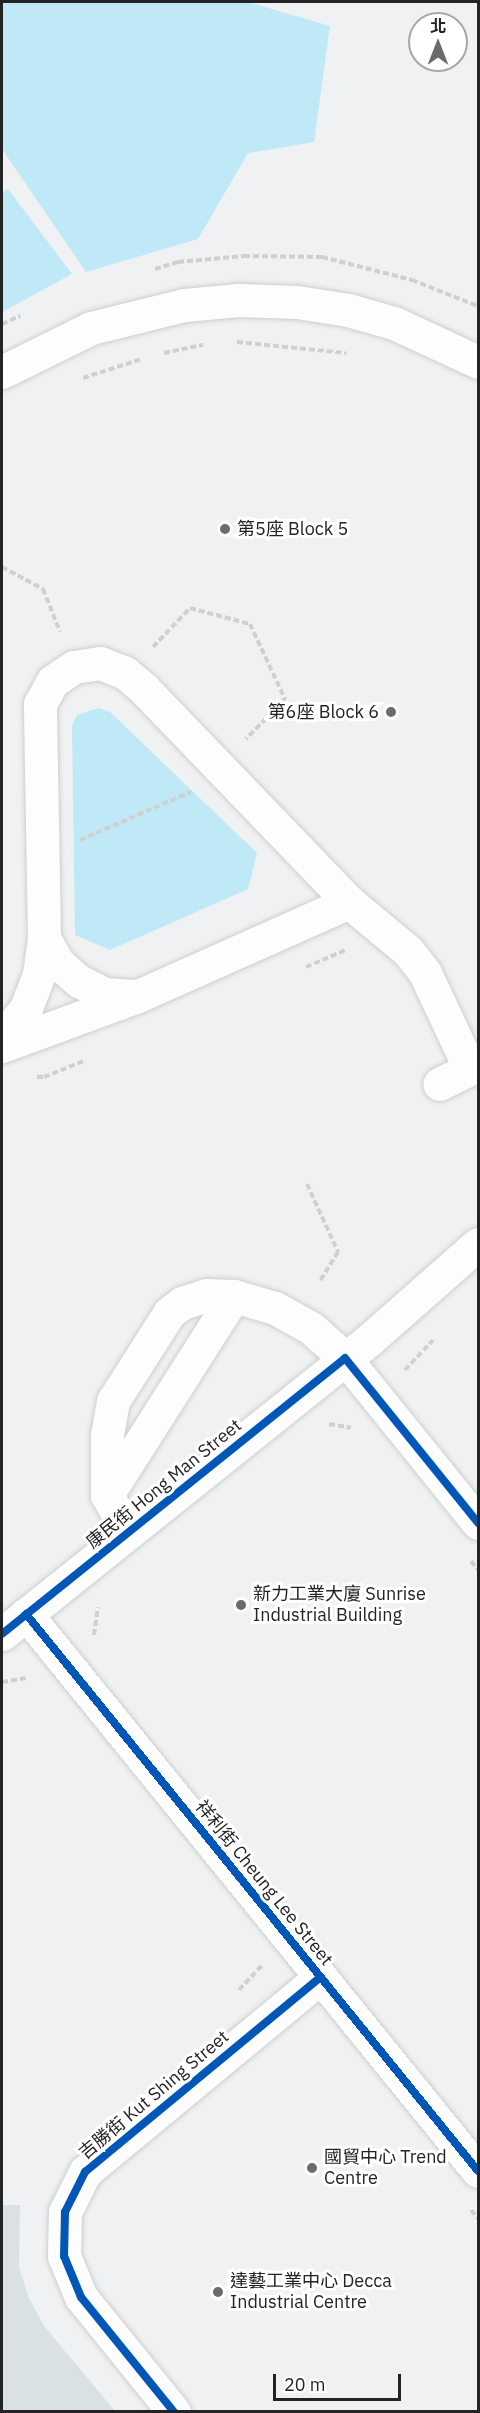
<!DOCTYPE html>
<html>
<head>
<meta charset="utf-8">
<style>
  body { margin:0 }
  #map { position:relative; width:480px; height:2413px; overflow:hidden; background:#eff1f2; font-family:"IBM Plex Sans","Noto Sans TC",sans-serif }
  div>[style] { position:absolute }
  .built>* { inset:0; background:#dae1e4 }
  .green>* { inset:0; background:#bfe9f7 }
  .path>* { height:4px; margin-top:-2px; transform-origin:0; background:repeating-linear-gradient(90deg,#cfd0d0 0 6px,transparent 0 9px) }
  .roads { filter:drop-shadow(0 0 2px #cdcfcf) drop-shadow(0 0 2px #cdcfcf) }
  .minor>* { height:33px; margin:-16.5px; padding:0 16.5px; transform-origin:16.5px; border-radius:16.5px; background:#fdfdfd }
  .cycleway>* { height:8px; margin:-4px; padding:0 4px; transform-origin:4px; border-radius:4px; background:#0057b8 }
  .dots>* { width:16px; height:16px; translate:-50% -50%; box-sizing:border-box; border:3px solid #fff; border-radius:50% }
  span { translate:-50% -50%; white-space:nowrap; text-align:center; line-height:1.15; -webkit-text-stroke:6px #fff; paint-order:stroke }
  .poi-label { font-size:18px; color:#222324 }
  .left { translate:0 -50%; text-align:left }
  .right { translate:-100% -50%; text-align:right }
  .street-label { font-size:18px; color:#222324 }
  .frame { position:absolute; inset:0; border:3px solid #222324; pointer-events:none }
  .north { position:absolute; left:408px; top:12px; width:60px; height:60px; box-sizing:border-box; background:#fff; border:2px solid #a7a7a7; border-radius:50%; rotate:0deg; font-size:16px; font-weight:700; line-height:24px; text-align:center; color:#222324 }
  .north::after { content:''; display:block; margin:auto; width:21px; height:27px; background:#6a6b6c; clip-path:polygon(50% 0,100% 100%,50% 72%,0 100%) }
  .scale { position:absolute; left:273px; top:2374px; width:128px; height:27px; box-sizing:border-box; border:3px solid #222324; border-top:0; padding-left:8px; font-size:18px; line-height:21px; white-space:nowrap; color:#222324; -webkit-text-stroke:4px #fff; paint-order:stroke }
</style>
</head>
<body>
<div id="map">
  <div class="built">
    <div style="clip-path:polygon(2px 2205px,20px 2205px,19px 2268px,29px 2298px,44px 2326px,115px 2411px,2px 2411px)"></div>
  </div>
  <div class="green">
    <div style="clip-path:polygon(2px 2px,248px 2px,330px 26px,314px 142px,248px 153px,198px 239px,86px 272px,2px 149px)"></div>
    <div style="clip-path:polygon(8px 189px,72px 274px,2px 312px,2px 193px)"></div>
    <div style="clip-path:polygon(99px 708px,110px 712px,257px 853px,248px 889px,110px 950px,75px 935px,72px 726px,77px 715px)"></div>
  </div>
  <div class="path">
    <div style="left:155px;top:269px;width:24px;rotate:-17deg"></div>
    <div style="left:178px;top:262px;width:66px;rotate:-5.2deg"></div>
    <div style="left:244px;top:256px;width:78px;rotate:0.7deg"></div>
    <div style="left:322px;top:257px;width:93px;rotate:14.3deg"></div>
    <div style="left:412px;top:280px;width:71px;rotate:21.5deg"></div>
    <div style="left:2px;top:324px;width:20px;rotate:-24deg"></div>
    <div style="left:237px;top:342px;width:110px;rotate:5.8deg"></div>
    <div style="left:164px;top:353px;width:40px;rotate:-12deg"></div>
    <div style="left:83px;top:378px;width:62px;rotate:-17.9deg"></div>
    <div style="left:2px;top:567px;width:47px;rotate:28.2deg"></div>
    <div style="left:43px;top:589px;width:46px;rotate:68.4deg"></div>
    <div style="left:153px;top:647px;width:54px;rotate:-46.5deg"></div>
    <div style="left:190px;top:608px;width:62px;rotate:14.9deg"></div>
    <div style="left:250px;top:624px;width:83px;rotate:65deg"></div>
    <div style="left:285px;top:699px;width:56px;rotate:134.3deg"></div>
    <div style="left:80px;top:840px;width:121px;rotate:-23.4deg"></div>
    <div style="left:306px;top:967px;width:43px;rotate:-23deg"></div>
    <div style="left:37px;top:1077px;width:7px"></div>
    <div style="left:44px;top:1077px;width:45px;rotate:-22deg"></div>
    <div style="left:307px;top:1184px;width:75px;rotate:65.5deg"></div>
    <div style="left:338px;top:1252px;width:34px;rotate:122deg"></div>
    <div style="left:405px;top:1370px;width:41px;rotate:-47deg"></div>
    <div style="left:329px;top:1424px;width:22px;rotate:10deg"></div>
    <div style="left:471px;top:1561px;width:11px;rotate:52deg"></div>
    <div style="left:94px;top:1635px;width:28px;rotate:-82deg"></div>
    <div style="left:2px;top:1682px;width:25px;rotate:-9deg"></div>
    <div style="left:239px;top:1990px;width:34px;rotate:-47deg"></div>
    <div style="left:471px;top:2210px;width:11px;rotate:49deg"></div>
  </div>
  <div class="roads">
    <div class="minor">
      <div style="left:2px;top:372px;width:99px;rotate:-26.3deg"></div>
      <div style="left:91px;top:328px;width:96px;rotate:-13.9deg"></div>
      <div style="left:184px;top:305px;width:55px;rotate:-5.2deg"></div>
      <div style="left:239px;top:300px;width:58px;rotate:2deg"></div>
      <div style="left:297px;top:302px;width:52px;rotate:8.9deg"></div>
      <div style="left:348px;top:310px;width:48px;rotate:15.8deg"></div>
      <div style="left:394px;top:323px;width:93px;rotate:24.9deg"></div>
      <div style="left:44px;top:938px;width:29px;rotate:61deg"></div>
      <div style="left:58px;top:963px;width:28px;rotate:41deg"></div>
      <div style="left:79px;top:981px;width:29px;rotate:27deg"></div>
      <div style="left:105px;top:994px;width:32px;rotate:4deg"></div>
      <div style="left:2px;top:1038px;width:38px;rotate:-51deg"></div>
      <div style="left:26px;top:1008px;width:36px;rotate:-69deg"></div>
      <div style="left:39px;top:974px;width:36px;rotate:-82deg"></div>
      <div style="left:44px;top:938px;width:234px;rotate:-91deg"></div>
      <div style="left:40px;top:704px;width:26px;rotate:-61deg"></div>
      <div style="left:53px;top:681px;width:25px;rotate:-34deg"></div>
      <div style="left:74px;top:667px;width:26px;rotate:-9deg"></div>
      <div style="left:100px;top:663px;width:26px;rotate:21deg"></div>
      <div style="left:124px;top:672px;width:26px;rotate:40deg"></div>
      <div style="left:144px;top:689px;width:296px;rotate:46.1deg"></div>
      <div style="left:349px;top:902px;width:77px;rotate:39.7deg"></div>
      <div style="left:408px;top:951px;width:28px;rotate:52deg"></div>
      <div style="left:425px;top:973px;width:106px;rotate:64.9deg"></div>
      <div style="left:470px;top:1069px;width:34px;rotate:154deg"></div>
      <div style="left:2px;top:1046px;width:145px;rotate:-20.2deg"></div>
      <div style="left:138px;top:996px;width:231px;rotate:-24deg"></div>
      <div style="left:107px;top:1495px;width:236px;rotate:-57.5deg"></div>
      <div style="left:128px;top:1532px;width:43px;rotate:-119.6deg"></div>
      <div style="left:107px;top:1495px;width:60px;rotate:-90deg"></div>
      <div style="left:107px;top:1435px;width:35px;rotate:-80deg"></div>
      <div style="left:113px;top:1401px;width:104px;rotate:-57.5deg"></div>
      <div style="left:169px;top:1313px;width:16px;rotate:-38deg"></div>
      <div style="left:182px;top:1303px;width:25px;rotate:-18deg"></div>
      <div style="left:206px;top:1295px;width:28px;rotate:2deg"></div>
      <div style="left:234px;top:1296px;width:43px;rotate:16.3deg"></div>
      <div style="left:275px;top:1308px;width:41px;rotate:29.1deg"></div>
      <div style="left:311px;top:1328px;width:45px;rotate:41.4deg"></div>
      <div style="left:345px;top:1358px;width:212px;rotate:51.1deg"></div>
      <div style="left:26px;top:1614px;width:717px;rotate:50.94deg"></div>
      <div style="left:2px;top:1634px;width:470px;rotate:-38.7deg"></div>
      <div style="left:369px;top:1340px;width:145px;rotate:-41.4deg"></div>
      <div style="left:174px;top:2412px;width:148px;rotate:-129deg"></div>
      <div style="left:81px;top:2297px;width:44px;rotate:-112.5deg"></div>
      <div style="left:64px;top:2256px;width:44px;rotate:-88.7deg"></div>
      <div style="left:65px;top:2212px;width:45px;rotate:-63.4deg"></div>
      <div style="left:85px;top:2172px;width:306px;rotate:-39.6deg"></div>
    </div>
  </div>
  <div class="cycleway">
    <div style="left:26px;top:1614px;width:717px;rotate:50.94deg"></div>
    <div style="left:2px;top:1634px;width:440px;rotate:-38.8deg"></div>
    <div style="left:345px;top:1358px;width:212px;rotate:51.1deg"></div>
    <div style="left:174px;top:2412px;width:148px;rotate:-129deg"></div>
    <div style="left:81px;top:2297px;width:44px;rotate:-112.5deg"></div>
    <div style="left:64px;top:2256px;width:44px;rotate:-88.7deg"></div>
    <div style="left:65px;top:2212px;width:45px;rotate:-63.4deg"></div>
    <div style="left:85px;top:2172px;width:306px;rotate:-39.6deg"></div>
  </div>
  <div class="dots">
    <div style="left:225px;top:529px;background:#6a6b6c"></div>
    <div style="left:391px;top:712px;background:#6a6b6c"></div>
    <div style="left:241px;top:1605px;background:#6a6b6c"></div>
    <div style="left:312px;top:2168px;background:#6a6b6c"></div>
    <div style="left:218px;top:2292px;background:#6a6b6c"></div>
  </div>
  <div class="poi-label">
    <span class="left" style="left:237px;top:529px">第5座 Block 5</span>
    <span class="right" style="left:379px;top:712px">第6座 Block 6</span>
    <span class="left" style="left:253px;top:1605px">新力工業大廈 Sunrise<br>Industrial Building</span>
    <span class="left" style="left:324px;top:2168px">國貿中心 Trend<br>Centre</span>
    <span class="left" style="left:230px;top:2292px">達藝工業中心 Decca<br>Industrial Centre</span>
  </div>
  <div class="street-label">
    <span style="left:164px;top:1484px;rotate:-39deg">康民街 Hong Man Street</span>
    <span style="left:264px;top:1883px;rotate:51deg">祥利街 Cheung Lee Street</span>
    <span style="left:154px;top:2095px;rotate:-40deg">吉勝街 Kut Shing Street</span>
  </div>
  <div class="frame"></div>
  <div class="north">北</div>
  <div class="scale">20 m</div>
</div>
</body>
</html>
